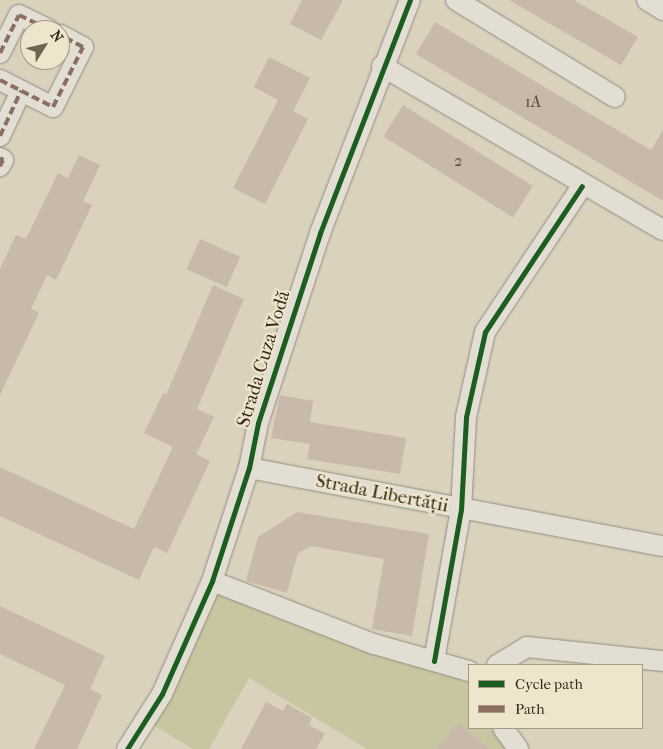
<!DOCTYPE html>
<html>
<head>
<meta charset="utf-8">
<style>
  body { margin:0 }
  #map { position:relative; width:663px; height:749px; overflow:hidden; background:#dad2bd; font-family:"IM FELL French Canon",serif }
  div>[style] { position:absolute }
  .green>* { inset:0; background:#c8c6a0 }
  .building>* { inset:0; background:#c8b9aa; transform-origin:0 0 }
  .roads { filter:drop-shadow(0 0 1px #928c7f) drop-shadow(0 0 1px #928c7f) }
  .street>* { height:20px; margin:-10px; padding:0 10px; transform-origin:10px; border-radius:10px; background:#e2ded3 }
  .quiet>* { height:4px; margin-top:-2px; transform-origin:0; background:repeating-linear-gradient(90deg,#8d6e63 0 8px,transparent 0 12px) }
  .cycleway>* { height:5px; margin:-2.5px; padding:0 2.5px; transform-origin:2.5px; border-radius:2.5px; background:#1b5e20 }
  span { translate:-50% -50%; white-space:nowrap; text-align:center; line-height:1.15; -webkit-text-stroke:4.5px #efe5cc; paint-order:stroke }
  .number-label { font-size:16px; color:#5a4c40 }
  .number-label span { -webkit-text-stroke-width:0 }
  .street-label { font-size:19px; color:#36271c }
  .legend { position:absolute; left:468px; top:664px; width:175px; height:65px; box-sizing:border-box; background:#efe5cc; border:1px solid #a59986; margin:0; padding:6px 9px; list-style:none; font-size:15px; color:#36271c }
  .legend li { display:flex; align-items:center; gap:10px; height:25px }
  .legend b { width:25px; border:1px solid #a59986 }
  .north { position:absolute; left:20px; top:20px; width:50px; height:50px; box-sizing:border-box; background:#efe5cc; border:1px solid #a59986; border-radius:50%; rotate:54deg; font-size:14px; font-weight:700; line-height:20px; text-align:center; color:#36271c }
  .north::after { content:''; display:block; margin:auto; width:18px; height:22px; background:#6f6354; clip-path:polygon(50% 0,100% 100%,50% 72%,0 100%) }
</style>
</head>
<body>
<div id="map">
  <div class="green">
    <div style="clip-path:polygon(212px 581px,469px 677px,469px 728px,503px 728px,518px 749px,367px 749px,249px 678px,209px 749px,193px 749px,145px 720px)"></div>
  </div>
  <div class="building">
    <div style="clip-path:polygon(302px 0,343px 0,321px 40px,290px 24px)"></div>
    <div style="clip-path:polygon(509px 0,574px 0,638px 37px,621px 65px)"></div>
    <div style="clip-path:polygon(435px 22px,651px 150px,663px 130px,663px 201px,416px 54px)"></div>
    <div style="clip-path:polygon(269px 57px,310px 78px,293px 111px,308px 119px,265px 204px,233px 188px,278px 100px,254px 87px)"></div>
    <div style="left:403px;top:105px;width:153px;height:37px;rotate:32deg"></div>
    <div style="clip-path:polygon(79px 155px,100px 165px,83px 201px,92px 205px,56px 280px,47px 275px,31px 309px,39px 313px,0 395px,0 269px,16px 235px,26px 239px,58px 173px,68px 178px)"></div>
    <div style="left:200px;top:239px;width:44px;height:33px;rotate:24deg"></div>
    <div style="clip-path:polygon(213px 285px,244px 299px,197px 409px,214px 417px,196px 454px,210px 461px,167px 553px,154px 547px,139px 580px,0 516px,0 467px,134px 529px,173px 447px,144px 433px,163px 393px,166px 395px)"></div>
    <div style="clip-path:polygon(280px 395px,313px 401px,310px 422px,406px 438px,400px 474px,307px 459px,310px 444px,271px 438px)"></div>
    <div style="clip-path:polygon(297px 512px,429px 534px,412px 636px,372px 629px,384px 559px,311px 546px,298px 553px,287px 593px,246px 581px,258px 537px)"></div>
    <div style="clip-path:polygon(0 606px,105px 656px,90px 689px,102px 695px,77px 749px,34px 749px,65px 685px,0 654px)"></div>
    <div style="clip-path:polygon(266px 702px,283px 711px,287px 704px,312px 718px,309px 725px,325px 734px,316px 749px,241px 749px)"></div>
    <div style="clip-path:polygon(458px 723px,490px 749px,436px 749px)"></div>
  </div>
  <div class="roads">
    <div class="street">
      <div style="left:456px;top:0;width:186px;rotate:31.4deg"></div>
      <div style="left:647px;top:0;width:19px;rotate:32deg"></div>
      <div style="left:0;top:53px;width:42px;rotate:-63.4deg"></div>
      <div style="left:19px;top:15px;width:34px;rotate:26deg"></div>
      <div style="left:382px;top:66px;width:325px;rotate:30.3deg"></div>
      <div style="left:0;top:80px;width:59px;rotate:27deg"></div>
      <div style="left:53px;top:107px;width:67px;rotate:-63.4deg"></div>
      <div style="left:83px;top:47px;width:26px;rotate:-152deg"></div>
      <div style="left:0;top:136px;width:50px;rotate:-65deg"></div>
      <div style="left:0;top:158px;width:4px;rotate:34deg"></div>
      <div style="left:3px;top:160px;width:7px;rotate:117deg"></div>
      <div style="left:249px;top:468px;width:421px;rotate:10.7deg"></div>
      <div style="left:212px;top:581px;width:174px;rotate:21.3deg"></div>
      <div style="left:374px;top:644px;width:99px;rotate:15.9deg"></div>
      <div style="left:434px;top:661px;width:153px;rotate:-79.9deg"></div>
      <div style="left:461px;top:510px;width:93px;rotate:-86.9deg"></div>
      <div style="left:466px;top:417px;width:87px;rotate:-77.4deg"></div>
      <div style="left:485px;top:332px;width:175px;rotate:-56.4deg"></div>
      <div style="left:497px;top:665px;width:35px;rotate:-31deg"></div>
      <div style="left:527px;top:647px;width:137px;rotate:5.9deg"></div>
      <div style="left:503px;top:728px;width:26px;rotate:54deg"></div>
      <div style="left:127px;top:749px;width:65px;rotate:-57.5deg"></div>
      <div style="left:162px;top:694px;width:124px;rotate:-66.1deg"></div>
      <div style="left:212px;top:581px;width:119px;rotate:-71.9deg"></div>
      <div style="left:249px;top:468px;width:46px;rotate:-78.7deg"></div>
      <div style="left:258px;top:423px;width:200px;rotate:-71.9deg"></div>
      <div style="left:320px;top:233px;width:250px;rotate:-68.9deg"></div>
    </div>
  </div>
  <div class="quiet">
    <div style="left:0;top:53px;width:42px;rotate:-63.4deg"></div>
    <div style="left:19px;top:15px;width:34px;rotate:26deg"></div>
    <div style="left:0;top:80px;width:59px;rotate:27deg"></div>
    <div style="left:53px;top:107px;width:67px;rotate:-63.4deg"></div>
    <div style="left:83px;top:47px;width:26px;rotate:-152deg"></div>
    <div style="left:0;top:136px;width:50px;rotate:-65deg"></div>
    <div style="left:0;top:158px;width:4px;rotate:34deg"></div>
    <div style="left:3px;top:160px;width:7px;rotate:117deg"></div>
  </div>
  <div class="cycleway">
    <div style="left:434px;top:661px;width:153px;rotate:-79.9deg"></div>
    <div style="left:461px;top:510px;width:93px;rotate:-86.9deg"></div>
    <div style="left:466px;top:417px;width:87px;rotate:-77.4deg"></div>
    <div style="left:485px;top:332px;width:175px;rotate:-56.4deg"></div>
    <div style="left:127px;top:749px;width:65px;rotate:-57.5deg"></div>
    <div style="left:162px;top:694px;width:124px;rotate:-66.1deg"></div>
    <div style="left:212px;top:581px;width:119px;rotate:-71.9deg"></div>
    <div style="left:249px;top:468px;width:46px;rotate:-78.7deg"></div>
    <div style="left:258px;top:423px;width:200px;rotate:-71.9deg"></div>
    <div style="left:320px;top:233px;width:250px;rotate:-68.9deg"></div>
  </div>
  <div class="number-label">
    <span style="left:533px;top:102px">1A</span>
    <span style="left:458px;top:161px">2</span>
  </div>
  <div class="street-label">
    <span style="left:264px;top:359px;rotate:-73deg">Strada Cuza Vodă</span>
    <span style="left:382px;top:494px;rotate:11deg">Strada Libertății</span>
  </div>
  <ul class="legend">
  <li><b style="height:6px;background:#1b5e20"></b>Cycle path</li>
  <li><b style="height:6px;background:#8d6e63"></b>Path</li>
  </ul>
  <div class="north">N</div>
</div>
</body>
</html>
